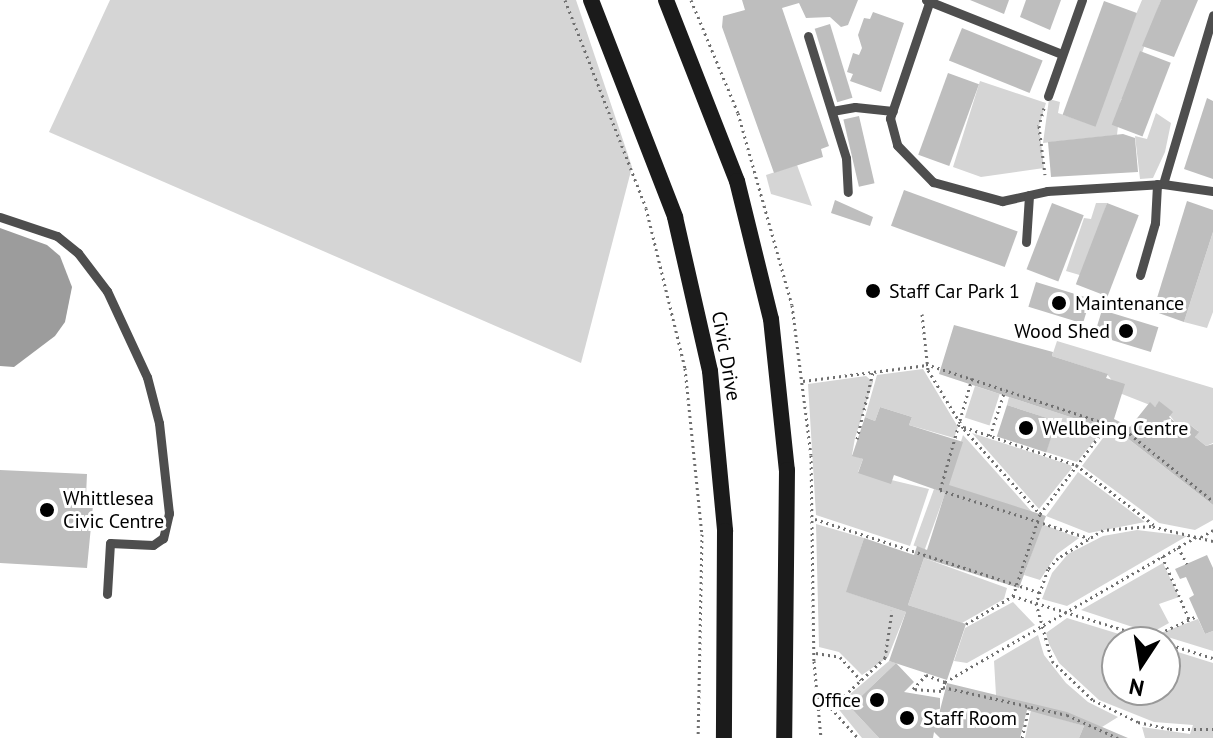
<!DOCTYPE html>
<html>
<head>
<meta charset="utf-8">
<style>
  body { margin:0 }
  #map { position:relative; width:1213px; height:738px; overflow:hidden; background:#fff; font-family:"PT Sans",sans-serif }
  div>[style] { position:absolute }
  .green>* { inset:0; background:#d5d5d5; transform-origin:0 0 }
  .water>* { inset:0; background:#9c9c9c }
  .building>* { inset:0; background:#bebebe; transform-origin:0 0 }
  .path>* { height:3px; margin-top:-1.5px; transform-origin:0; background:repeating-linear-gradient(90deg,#707070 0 2px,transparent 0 6px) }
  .lane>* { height:9px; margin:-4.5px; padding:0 4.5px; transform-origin:4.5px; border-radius:4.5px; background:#4e4e4e }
  .secondary>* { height:16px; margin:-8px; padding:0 8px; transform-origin:8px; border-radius:8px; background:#1b1b1b }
  .dots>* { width:22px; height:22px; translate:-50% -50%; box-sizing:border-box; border:4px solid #fff; border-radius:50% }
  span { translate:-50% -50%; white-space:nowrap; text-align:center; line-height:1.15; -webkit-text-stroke:6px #fff; paint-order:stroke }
  .poi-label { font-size:20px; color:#000 }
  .left { translate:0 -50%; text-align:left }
  .right { translate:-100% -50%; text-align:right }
  .street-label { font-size:20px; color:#000 }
  .north { position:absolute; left:1101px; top:626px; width:80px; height:80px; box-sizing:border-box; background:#fff; border:2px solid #999; border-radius:50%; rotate:192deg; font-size:22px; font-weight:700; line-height:32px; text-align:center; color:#000 }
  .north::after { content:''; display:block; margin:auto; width:28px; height:36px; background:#000; clip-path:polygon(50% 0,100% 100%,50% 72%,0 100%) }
</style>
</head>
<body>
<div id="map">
  <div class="green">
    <div style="clip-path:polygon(110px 0,576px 0,632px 167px,581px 363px,49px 132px)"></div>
    <div style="clip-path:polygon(1142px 0,1161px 0,1125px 100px,1121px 99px,1117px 135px,1043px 143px,1049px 99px,1060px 102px,1058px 113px,1090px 124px)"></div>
    <div style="clip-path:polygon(980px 81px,1046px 103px,1039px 126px,1044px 168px,981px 177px,953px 167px)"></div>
    <div style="clip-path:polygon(1156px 113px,1171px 123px,1165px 152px,1153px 178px,1140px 179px,1135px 136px,1147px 139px)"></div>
    <div style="clip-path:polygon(797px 165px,812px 206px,771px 194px,766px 175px)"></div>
    <div style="clip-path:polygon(1096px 203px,1107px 203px,1083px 276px,1066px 271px,1084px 218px,1091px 219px)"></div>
    <div style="clip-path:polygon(1213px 232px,1213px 312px,1207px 328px,1184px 322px)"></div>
    <div style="clip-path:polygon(1057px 341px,1213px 388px,1213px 443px,1206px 446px,1195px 437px,1198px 431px,1185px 421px,1181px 426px,1175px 422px,1159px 402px,1155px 407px,1122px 394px,1107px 374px,1052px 356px)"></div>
    <div style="clip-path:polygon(923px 369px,958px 427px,954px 438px,909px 425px,912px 417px,880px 407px,875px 421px,865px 417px,877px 375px)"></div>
    <div style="clip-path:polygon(866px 376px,873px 382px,855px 438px,852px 455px,863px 459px,858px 472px,929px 489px,910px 546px,816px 515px,808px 384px)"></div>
    <div style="left:975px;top:386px;width:26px;height:33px;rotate:18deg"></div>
    <div style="clip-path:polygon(1009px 397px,1104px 428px,1077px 462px,1046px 452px,1056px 421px,1007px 405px)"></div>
    <div style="clip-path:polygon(1109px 430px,1122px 434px,1213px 505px,1213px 520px,1195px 530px,1159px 523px,1082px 466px)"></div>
    <div style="clip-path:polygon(972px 433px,1070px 465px,1072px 468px,1039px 509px)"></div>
    <div style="clip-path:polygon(963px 435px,1033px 513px,947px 486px)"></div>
    <div style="clip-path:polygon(1078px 472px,1145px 522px,1089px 533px,1046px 516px)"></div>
    <div style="left:934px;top:489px;width:12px;height:60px;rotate:20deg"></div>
    <div style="clip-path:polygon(816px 524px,864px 538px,847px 592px,906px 612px,888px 657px,862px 675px,839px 652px,819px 647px)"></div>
    <div style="clip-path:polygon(1042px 524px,1079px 538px,1057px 554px,1040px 580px,1024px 575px)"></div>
    <div style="clip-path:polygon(1137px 530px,1187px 536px,1067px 606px,1042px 599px,1052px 573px,1068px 554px,1103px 536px)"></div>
    <div style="clip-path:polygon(924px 558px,1007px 588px,1004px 599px,962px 623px,908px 605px)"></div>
    <div style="clip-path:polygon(1163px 563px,1179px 597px,1159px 604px,1169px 623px,1151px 633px,1081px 610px)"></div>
    <div style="clip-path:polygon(1013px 602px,1035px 625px,967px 663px,954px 661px,965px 628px)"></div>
    <div style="clip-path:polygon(1067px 618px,1145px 642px,1117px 642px,1117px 690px,1165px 690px,1165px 648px,1213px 663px,1213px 738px,1145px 738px,1142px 727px,1190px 734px,1193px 725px,1154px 722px,1099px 700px,1059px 663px,1049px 644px,1046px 633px)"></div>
    <div style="clip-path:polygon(1198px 619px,1205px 634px,1213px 631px,1213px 651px,1158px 634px)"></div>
    <div style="clip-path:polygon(1038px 635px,1044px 655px,1066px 683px,1088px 702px,1118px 717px,1102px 727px,996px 695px,994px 661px)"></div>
    <div style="clip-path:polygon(889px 661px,896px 663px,850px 707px,879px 738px,862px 738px,836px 706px)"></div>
    <div style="clip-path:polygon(1031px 710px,1084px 726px,1079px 738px,1025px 738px)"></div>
  </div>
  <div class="water">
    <div style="clip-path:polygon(0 228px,47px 245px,60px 256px,72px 287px,65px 322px,55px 336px,14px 367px,0 366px)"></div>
  </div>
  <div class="building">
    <div style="clip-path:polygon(742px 0,858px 0,848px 25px,841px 27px,830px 17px,806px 18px,799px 3px,782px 8px,829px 146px,821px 149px,823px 157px,774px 173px,722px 27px,723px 16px,745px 10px)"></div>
    <div style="clip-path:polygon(970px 0,1009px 0,1004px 14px)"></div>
    <div style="clip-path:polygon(1026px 0,1061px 0,1050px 30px,1020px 17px)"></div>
    <div style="clip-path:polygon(1161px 0,1198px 0,1174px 57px,1142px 46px)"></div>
    <div style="left:1104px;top:1px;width:35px;height:121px;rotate:20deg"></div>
    <div style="clip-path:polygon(873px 12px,904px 23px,881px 92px,850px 81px,853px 74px,847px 72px,853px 53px,859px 55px,862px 48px,858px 35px,864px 18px,870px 19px)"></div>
    <div style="left:830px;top:24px;width:77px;height:16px;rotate:73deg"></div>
    <div style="left:962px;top:28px;width:87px;height:35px;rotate:22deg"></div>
    <div style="left:1140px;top:51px;width:33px;height:79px;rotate:21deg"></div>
    <div style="left:948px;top:73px;width:33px;height:87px;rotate:20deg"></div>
    <div style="clip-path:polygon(1207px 98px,1213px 101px,1213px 179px,1184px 169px)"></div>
    <div style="left:859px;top:116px;width:69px;height:16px;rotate:77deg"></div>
    <div style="clip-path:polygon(1123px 134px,1135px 138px,1138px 172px,1051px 177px,1048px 142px)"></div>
    <div style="left:904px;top:190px;width:121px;height:38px;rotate:20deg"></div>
    <div style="clip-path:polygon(835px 200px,873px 217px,870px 226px,831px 213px)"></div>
    <div style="clip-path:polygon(1187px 201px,1213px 210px,1213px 232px,1184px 322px,1153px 311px)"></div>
    <div style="left:1052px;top:203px;width:34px;height:71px;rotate:21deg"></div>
    <div style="left:1107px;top:203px;width:34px;height:87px;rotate:21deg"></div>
    <div style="left:1036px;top:282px;width:57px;height:26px;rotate:17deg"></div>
    <div style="left:1102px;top:310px;width:59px;height:26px;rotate:17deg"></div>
    <div style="clip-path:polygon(954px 325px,1053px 352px,1052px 356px,1108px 374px,1106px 378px,1125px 384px,1114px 419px,1130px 427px,1150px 402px,1155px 407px,1159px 401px,1173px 412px,1169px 417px,1175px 422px,1181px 426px,1185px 421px,1199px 432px,1195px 437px,1206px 446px,1213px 444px,1213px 505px,1122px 434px,939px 374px)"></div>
    <div style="left:1007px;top:405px;width:52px;height:33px;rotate:18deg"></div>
    <div style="clip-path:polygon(880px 407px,912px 417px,909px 425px,963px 442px,949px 485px,1046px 516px,1019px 588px,924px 558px,908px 605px,966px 624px,947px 680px,889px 661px,906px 612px,846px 592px,864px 538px,914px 555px,917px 546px,927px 550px,945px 493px,894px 475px,891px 484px,858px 473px,863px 459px,852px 456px,865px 417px,875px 421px)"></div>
    <div style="clip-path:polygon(0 470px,87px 474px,86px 496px,94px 495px,87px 568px,0 563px)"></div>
    <div style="clip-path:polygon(1207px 555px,1213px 568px,1213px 631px,1205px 634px,1189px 598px,1194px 595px,1186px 577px,1180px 579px,1175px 569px)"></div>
    <div style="clip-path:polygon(896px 663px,914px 682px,904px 692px,940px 698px,940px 710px,947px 683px,1067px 712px,1128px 738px,1079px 738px,1084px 726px,1027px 710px,1020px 738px,940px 738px,934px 732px,933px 738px,879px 738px,850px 707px)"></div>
  </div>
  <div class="path">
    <div style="left:565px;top:0;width:223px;rotate:68.7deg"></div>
    <div style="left:646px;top:208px;width:165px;rotate:76.3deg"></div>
    <div style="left:685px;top:368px;width:167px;rotate:84.2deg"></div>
    <div style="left:702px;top:534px;width:204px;rotate:91.1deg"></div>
    <div style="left:691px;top:0;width:122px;rotate:67.4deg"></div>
    <div style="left:738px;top:113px;width:199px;rotate:74.3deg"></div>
    <div style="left:792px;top:305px;width:151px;rotate:82.8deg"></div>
    <div style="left:811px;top:455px;width:206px;rotate:89.2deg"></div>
    <div style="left:814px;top:661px;width:77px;rotate:84.8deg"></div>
    <div style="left:1044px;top:108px;width:19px;rotate:106deg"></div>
    <div style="left:1039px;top:126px;width:49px;rotate:83deg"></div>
    <div style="left:922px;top:314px;width:56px;rotate:83.9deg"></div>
    <div style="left:928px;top:370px;width:69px;rotate:58.6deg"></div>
    <div style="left:964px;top:429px;width:114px;rotate:48.2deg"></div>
    <div style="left:926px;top:364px;width:210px;rotate:18.3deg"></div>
    <div style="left:1125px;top:430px;width:113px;rotate:38.9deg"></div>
    <div style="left:972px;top:378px;width:116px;rotate:105.9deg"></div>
    <div style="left:940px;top:490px;width:157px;rotate:17.9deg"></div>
    <div style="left:803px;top:381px;width:125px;rotate:-7.4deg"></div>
    <div style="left:964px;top:427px;width:118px;rotate:18.7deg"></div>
    <div style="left:1076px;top:465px;width:98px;rotate:37.6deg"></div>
    <div style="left:990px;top:436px;width:48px;rotate:-71.9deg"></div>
    <div style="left:857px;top:439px;width:69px;rotate:-76.6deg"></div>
    <div style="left:815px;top:519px;width:236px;rotate:18.1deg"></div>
    <div style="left:1201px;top:537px;width:14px;rotate:-30deg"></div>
    <div style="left:1213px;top:541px;width:64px;rotate:-166.4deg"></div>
    <div style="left:1151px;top:526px;width:48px;rotate:175.2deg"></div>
    <div style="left:1103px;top:530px;width:53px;rotate:148.1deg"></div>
    <div style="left:1058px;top:558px;width:15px;rotate:132deg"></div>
    <div style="left:1048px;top:569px;width:36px;rotate:109deg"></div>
    <div style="left:1036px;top:603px;width:60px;rotate:74.6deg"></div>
    <div style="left:1052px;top:661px;width:57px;rotate:43.6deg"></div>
    <div style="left:1093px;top:700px;width:50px;rotate:26.1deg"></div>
    <div style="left:1138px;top:722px;width:33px;rotate:12deg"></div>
    <div style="left:1170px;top:729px;width:43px"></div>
    <div style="left:1178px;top:547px;width:19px;rotate:62deg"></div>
    <div style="left:1162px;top:556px;width:69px;rotate:66.8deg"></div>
    <div style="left:1013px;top:596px;width:157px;rotate:17deg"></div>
    <div style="left:966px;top:624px;width:55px;rotate:-30.8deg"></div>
    <div style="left:1013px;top:596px;width:86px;rotate:-71.8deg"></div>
    <div style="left:1040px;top:514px;width:114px;rotate:-52.8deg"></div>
    <div style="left:1149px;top:638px;width:53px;rotate:-24.6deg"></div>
    <div style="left:1165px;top:643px;width:50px;rotate:17.4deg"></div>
    <div style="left:816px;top:653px;width:24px;rotate:9deg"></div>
    <div style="left:840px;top:657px;width:31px;rotate:48deg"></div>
    <div style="left:926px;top:675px;width:20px;rotate:20deg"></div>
    <div style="left:945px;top:682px;width:10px;rotate:114deg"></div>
    <div style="left:941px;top:691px;width:28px;rotate:-176deg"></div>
    <div style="left:913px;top:689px;width:19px;rotate:-47deg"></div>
    <div style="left:945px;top:682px;width:290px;rotate:-30deg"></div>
    <div style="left:943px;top:687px;width:127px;rotate:12.7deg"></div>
    <div style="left:1067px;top:715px;width:56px;rotate:24.3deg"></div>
    <div style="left:819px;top:708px;width:12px"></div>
    <div style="left:831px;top:708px;width:40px;rotate:48deg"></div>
    <div style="left:831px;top:708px;width:74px;rotate:-42.8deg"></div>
    <div style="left:885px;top:658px;width:48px;rotate:-81.5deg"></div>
    <div style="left:1022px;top:738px;width:32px;rotate:-77deg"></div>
  </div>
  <div class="lane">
    <div style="left:926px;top:0;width:146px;rotate:21.7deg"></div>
    <div style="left:930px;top:0;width:125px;rotate:108.7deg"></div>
    <div style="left:890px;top:118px;width:28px;rotate:75deg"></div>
    <div style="left:897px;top:145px;width:52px;rotate:45.8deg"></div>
    <div style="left:933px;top:182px;width:72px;rotate:15.4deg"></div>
    <div style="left:1002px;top:201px;width:46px;rotate:-12.5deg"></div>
    <div style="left:1047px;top:191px;width:116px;rotate:-3.5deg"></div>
    <div style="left:1163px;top:184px;width:50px;rotate:8deg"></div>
    <div style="left:808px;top:36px;width:128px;rotate:72.7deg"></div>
    <div style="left:846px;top:158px;width:34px;rotate:87deg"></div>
    <div style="left:1048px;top:96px;width:102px;rotate:-70.5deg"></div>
    <div style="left:832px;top:111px;width:23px;rotate:-10deg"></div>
    <div style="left:855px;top:107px;width:38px;rotate:6deg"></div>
    <div style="left:1163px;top:184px;width:176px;rotate:-73.5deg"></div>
    <div style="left:0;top:217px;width:60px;rotate:18.4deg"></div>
    <div style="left:57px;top:236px;width:27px;rotate:39deg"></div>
    <div style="left:78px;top:253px;width:48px;rotate:52.7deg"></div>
    <div style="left:107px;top:291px;width:95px;rotate:65.1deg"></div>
    <div style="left:147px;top:377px;width:48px;rotate:75.4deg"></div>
    <div style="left:159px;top:423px;width:91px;rotate:83.7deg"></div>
    <div style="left:169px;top:513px;width:26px;rotate:103deg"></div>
    <div style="left:163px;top:538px;width:12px;rotate:145deg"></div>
    <div style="left:153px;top:545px;width:43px;rotate:-177.3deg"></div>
    <div style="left:110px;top:543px;width:51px;rotate:93.4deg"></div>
    <div style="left:1026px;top:242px;width:47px;rotate:-86.3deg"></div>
    <div style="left:1140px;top:275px;width:54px;rotate:-73.9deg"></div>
    <div style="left:1155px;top:223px;width:39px;rotate:-87deg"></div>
  </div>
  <div class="secondary">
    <div style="left:591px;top:0;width:233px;rotate:68.8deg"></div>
    <div style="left:675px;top:217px;width:158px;rotate:77.2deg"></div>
    <div style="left:710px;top:371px;width:161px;rotate:84.6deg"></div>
    <div style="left:725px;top:531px;width:207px;rotate:90.3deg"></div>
    <div style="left:666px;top:0;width:194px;rotate:68.6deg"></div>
    <div style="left:737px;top:181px;width:142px;rotate:76.2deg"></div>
    <div style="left:771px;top:319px;width:152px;rotate:84deg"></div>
    <div style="left:787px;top:470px;width:268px;rotate:90.6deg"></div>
  </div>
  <div class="dots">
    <div style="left:873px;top:291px;background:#000"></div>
    <div style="left:1059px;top:303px;background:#000"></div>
    <div style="left:1126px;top:331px;background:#000"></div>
    <div style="left:1026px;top:428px;background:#000"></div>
    <div style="left:47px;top:510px;background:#000"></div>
    <div style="left:877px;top:700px;background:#000"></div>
    <div style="left:907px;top:718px;background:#000"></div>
  </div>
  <div class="poi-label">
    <span class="left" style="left:889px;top:291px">Staff Car Park 1</span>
    <span class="left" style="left:1075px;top:303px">Maintenance</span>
    <span class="right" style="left:1110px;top:331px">Wood Shed</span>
    <span class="left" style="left:1042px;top:428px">Wellbeing Centre</span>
    <span class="left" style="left:63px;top:510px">Whittlesea<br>Civic Centre</span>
    <span class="right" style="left:861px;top:700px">Office</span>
    <span class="left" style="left:923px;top:718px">Staff Room</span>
  </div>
  <div class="street-label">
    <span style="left:726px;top:356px;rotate:80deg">Civic Drive</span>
  </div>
  <div class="north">N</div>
</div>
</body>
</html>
